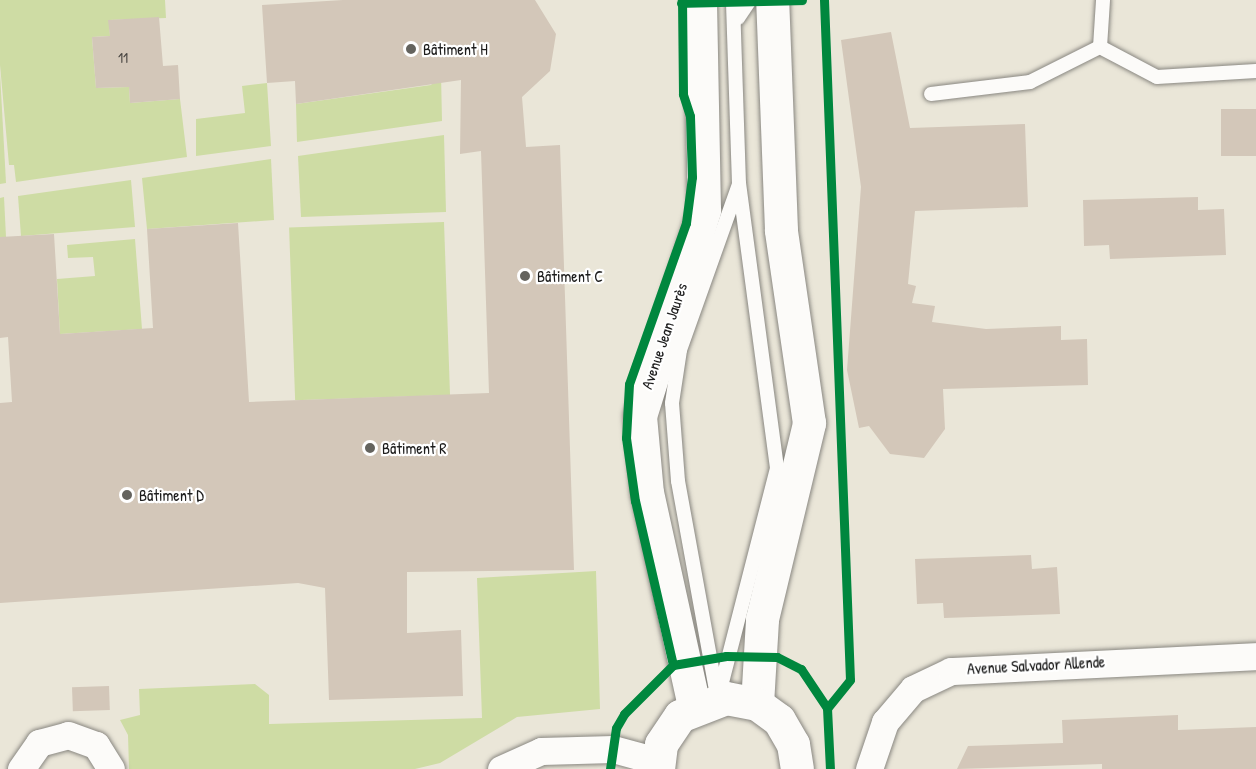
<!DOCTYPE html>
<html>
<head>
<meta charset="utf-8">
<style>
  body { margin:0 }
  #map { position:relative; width:1256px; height:769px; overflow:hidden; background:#eae6d8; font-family:"Patrick Hand",sans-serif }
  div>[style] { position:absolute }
  .green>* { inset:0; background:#cedca4; transform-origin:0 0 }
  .building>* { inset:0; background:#d3c7b9; transform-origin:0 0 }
  .roads { filter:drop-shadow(0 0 2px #898781) drop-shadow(0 0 2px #898781) }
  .lane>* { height:14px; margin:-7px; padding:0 7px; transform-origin:7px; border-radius:7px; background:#fcfbf9 }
  .street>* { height:27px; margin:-13.5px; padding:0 13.5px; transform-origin:13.5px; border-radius:13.5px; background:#fcfbf9 }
  .secondary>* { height:33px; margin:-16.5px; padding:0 16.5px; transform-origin:16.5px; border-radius:16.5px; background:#fcfbf9 }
  .cycleway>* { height:9px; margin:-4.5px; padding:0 4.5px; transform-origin:4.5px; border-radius:4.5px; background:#00873e }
  .dots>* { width:16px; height:16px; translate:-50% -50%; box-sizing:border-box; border:3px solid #fff; border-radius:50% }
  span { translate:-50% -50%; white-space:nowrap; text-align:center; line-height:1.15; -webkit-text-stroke:4.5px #fff; paint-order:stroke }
  .number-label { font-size:14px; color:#4a4743 }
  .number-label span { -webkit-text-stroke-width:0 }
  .poi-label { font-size:16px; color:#1c1c1c }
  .left { translate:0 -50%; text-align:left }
  .street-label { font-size:16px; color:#1c1c1c }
</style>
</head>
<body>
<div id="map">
  <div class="green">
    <div style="clip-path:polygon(0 0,165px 0,166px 18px,109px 20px,110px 36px,92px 37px,96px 88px,129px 87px,130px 103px,180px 99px,187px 157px,16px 182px,14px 165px,9px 165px,0 65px)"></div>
    <div style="clip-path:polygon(0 73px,6px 183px,0 184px)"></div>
    <div style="clip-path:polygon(441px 74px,442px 121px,297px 142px,296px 104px,431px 85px)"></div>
    <div style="clip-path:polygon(267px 83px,271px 146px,196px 156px,196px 119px,245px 113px,242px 86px)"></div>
    <div style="clip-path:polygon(444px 135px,446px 212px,301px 217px,298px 156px)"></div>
    <div style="clip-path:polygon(271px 159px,274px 220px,147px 229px,142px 178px)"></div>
    <div style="clip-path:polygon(131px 180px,135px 227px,21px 236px,18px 196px)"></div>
    <div style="clip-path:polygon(4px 197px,6px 237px,0 237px,0 198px)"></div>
    <div style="left:444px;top:222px;width:173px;height:155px;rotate:88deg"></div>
    <div style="clip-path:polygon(135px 239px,142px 329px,60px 334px,57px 279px,95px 276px,93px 257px,68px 258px,67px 245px)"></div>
    <div style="clip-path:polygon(596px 571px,600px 709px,517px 717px,440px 763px,415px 769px,129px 769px,128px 735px,120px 720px,140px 715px,139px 689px,255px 684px,269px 695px,269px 724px,482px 718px,477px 578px)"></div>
  </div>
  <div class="building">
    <div style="clip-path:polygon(343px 0,535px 0,556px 34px,550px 71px,522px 97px,526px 147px,560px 145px,574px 570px,407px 572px,407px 633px,461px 630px,463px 696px,329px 700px,325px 588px,298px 583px,0 603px,0 403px,12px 402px,8px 337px,0 338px,0 237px,54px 234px,60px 334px,153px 328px,147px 229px,238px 223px,249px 402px,489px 393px,481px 151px,460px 154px,461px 80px,296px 104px,295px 81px,267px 83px,262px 5px)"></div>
    <div style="clip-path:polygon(159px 17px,163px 66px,178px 65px,180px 99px,130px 103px,129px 87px,96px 88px,92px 37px,110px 36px,108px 20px)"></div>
    <div style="clip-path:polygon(891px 32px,910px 128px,1025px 124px,1028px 207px,915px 211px,908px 284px,916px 286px,912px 303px,935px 306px,932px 322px,986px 329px,1061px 326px,1061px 340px,1087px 339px,1088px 385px,943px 389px,945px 429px,924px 458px,890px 454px,869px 426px,859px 428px,847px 370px,861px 187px,841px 40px)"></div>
    <div style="left:1256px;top:109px;width:47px;height:35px;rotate:90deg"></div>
    <div style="clip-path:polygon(1198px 197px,1198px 210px,1224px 209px,1226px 255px,1110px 259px,1109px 245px,1084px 246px,1083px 200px)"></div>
    <div style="clip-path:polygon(1031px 555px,1032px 569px,1057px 567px,1060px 614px,944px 618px,943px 603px,917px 604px,915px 559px)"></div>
    <div style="left:109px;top:686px;width:24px;height:37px;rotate:88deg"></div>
    <div style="clip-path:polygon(1178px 715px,1178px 730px,1256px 727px,1256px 769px,1102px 769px,1102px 764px,957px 769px,968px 746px,1063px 743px,1062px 720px)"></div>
  </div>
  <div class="roads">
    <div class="lane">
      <div style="left:738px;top:18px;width:22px;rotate:-56deg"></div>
      <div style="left:1100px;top:47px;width:64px;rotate:27.8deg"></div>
      <div style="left:1157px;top:77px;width:99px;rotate:-3.5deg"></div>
      <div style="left:931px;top:94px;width:100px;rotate:-6.9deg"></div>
      <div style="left:1030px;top:82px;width:78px;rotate:-26.6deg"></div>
      <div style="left:1100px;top:47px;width:47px;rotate:-86.3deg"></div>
      <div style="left:716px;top:690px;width:212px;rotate:-100.3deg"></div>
      <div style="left:678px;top:481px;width:78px;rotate:-94.4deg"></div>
      <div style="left:672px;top:403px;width:54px;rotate:-81.4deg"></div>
      <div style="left:680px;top:350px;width:176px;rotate:-70.4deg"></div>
      <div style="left:718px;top:698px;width:237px;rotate:-75.6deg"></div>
      <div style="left:777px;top:468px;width:287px;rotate:-97.6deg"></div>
      <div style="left:739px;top:184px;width:184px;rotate:-91.9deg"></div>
    </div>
    <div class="street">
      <div style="left:21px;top:769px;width:32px;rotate:-55deg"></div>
      <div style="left:39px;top:743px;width:30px;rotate:-15deg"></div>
      <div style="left:68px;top:735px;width:30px;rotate:20deg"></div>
      <div style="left:96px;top:745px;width:28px;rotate:58deg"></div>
      <div style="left:501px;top:769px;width:44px;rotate:-24.2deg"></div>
      <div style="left:541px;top:751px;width:72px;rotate:-1.6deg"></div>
      <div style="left:613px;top:749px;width:46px;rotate:15.3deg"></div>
      <div style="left:869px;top:769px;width:50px;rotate:-71.2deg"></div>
      <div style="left:885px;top:722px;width:43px;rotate:-49.7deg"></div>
      <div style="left:913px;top:689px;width:42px;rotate:-25.3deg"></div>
      <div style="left:951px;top:671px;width:305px;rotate:-2.8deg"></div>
    </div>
    <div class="secondary">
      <div style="left:757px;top:704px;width:85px;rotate:-86.6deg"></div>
      <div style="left:762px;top:619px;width:202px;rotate:-76.5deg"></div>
      <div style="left:809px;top:423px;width:195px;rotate:-98.3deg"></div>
      <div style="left:781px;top:230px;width:230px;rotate:-92.2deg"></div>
      <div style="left:694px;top:706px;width:218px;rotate:-102.4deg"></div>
      <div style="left:647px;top:493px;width:77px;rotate:-95.2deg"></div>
      <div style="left:640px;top:416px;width:216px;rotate:-72.7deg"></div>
      <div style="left:704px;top:210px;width:210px;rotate:-91.1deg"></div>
      <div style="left:658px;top:769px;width:25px;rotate:-83deg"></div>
      <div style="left:661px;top:744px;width:34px;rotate:-56deg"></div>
      <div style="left:680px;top:716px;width:49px;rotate:-21.4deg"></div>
      <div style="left:726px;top:698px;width:32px;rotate:11deg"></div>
      <div style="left:757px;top:704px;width:27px;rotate:36deg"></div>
      <div style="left:779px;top:720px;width:28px;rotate:60deg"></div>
      <div style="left:793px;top:744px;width:25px;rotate:81deg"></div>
    </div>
  </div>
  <div class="cycleway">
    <div style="left:824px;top:0;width:680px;rotate:87.81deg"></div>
    <div style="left:850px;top:680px;width:36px;rotate:129deg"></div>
    <div style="left:681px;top:3px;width:121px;rotate:-1.4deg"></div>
    <div style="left:673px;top:665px;width:168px;rotate:-103deg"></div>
    <div style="left:635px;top:501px;width:64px;rotate:-98.1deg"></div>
    <div style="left:626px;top:438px;width:54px;rotate:-86.8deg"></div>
    <div style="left:629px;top:384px;width:171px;rotate:-70.5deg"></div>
    <div style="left:686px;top:223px;width:46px;rotate:-82.6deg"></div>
    <div style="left:692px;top:177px;width:61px;rotate:-91.9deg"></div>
    <div style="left:690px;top:116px;width:23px;rotate:-108deg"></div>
    <div style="left:683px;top:94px;width:94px;rotate:-90.6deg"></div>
    <div style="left:610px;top:769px;width:41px;rotate:-81.7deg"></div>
    <div style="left:616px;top:728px;width:16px;rotate:-60deg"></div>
    <div style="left:624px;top:714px;width:69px;rotate:-45deg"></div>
    <div style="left:673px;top:665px;width:54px;rotate:-9.6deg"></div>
    <div style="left:726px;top:656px;width:51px;rotate:1.1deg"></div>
    <div style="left:777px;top:657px;width:27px;rotate:27deg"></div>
    <div style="left:801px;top:669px;width:47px;rotate:56.3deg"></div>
    <div style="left:827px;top:708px;width:61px;rotate:87.2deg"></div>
  </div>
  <div class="dots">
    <div style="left:411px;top:49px;background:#64635e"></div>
    <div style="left:525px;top:276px;background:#64635e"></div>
    <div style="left:370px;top:448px;background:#64635e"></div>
    <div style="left:127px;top:495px;background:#64635e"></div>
  </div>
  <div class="number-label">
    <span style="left:123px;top:58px">11</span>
  </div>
  <div class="poi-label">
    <span class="left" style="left:423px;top:49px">Bâtiment H</span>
    <span class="left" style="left:537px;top:276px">Bâtiment C</span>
    <span class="left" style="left:382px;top:448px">Bâtiment R</span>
    <span class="left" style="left:139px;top:495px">Bâtiment D</span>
  </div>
  <div class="street-label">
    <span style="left:664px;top:336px;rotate:-71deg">Avenue Jean Jaurès</span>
    <span style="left:1036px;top:665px;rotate:-3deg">Avenue Salvador Allende</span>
  </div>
</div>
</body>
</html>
